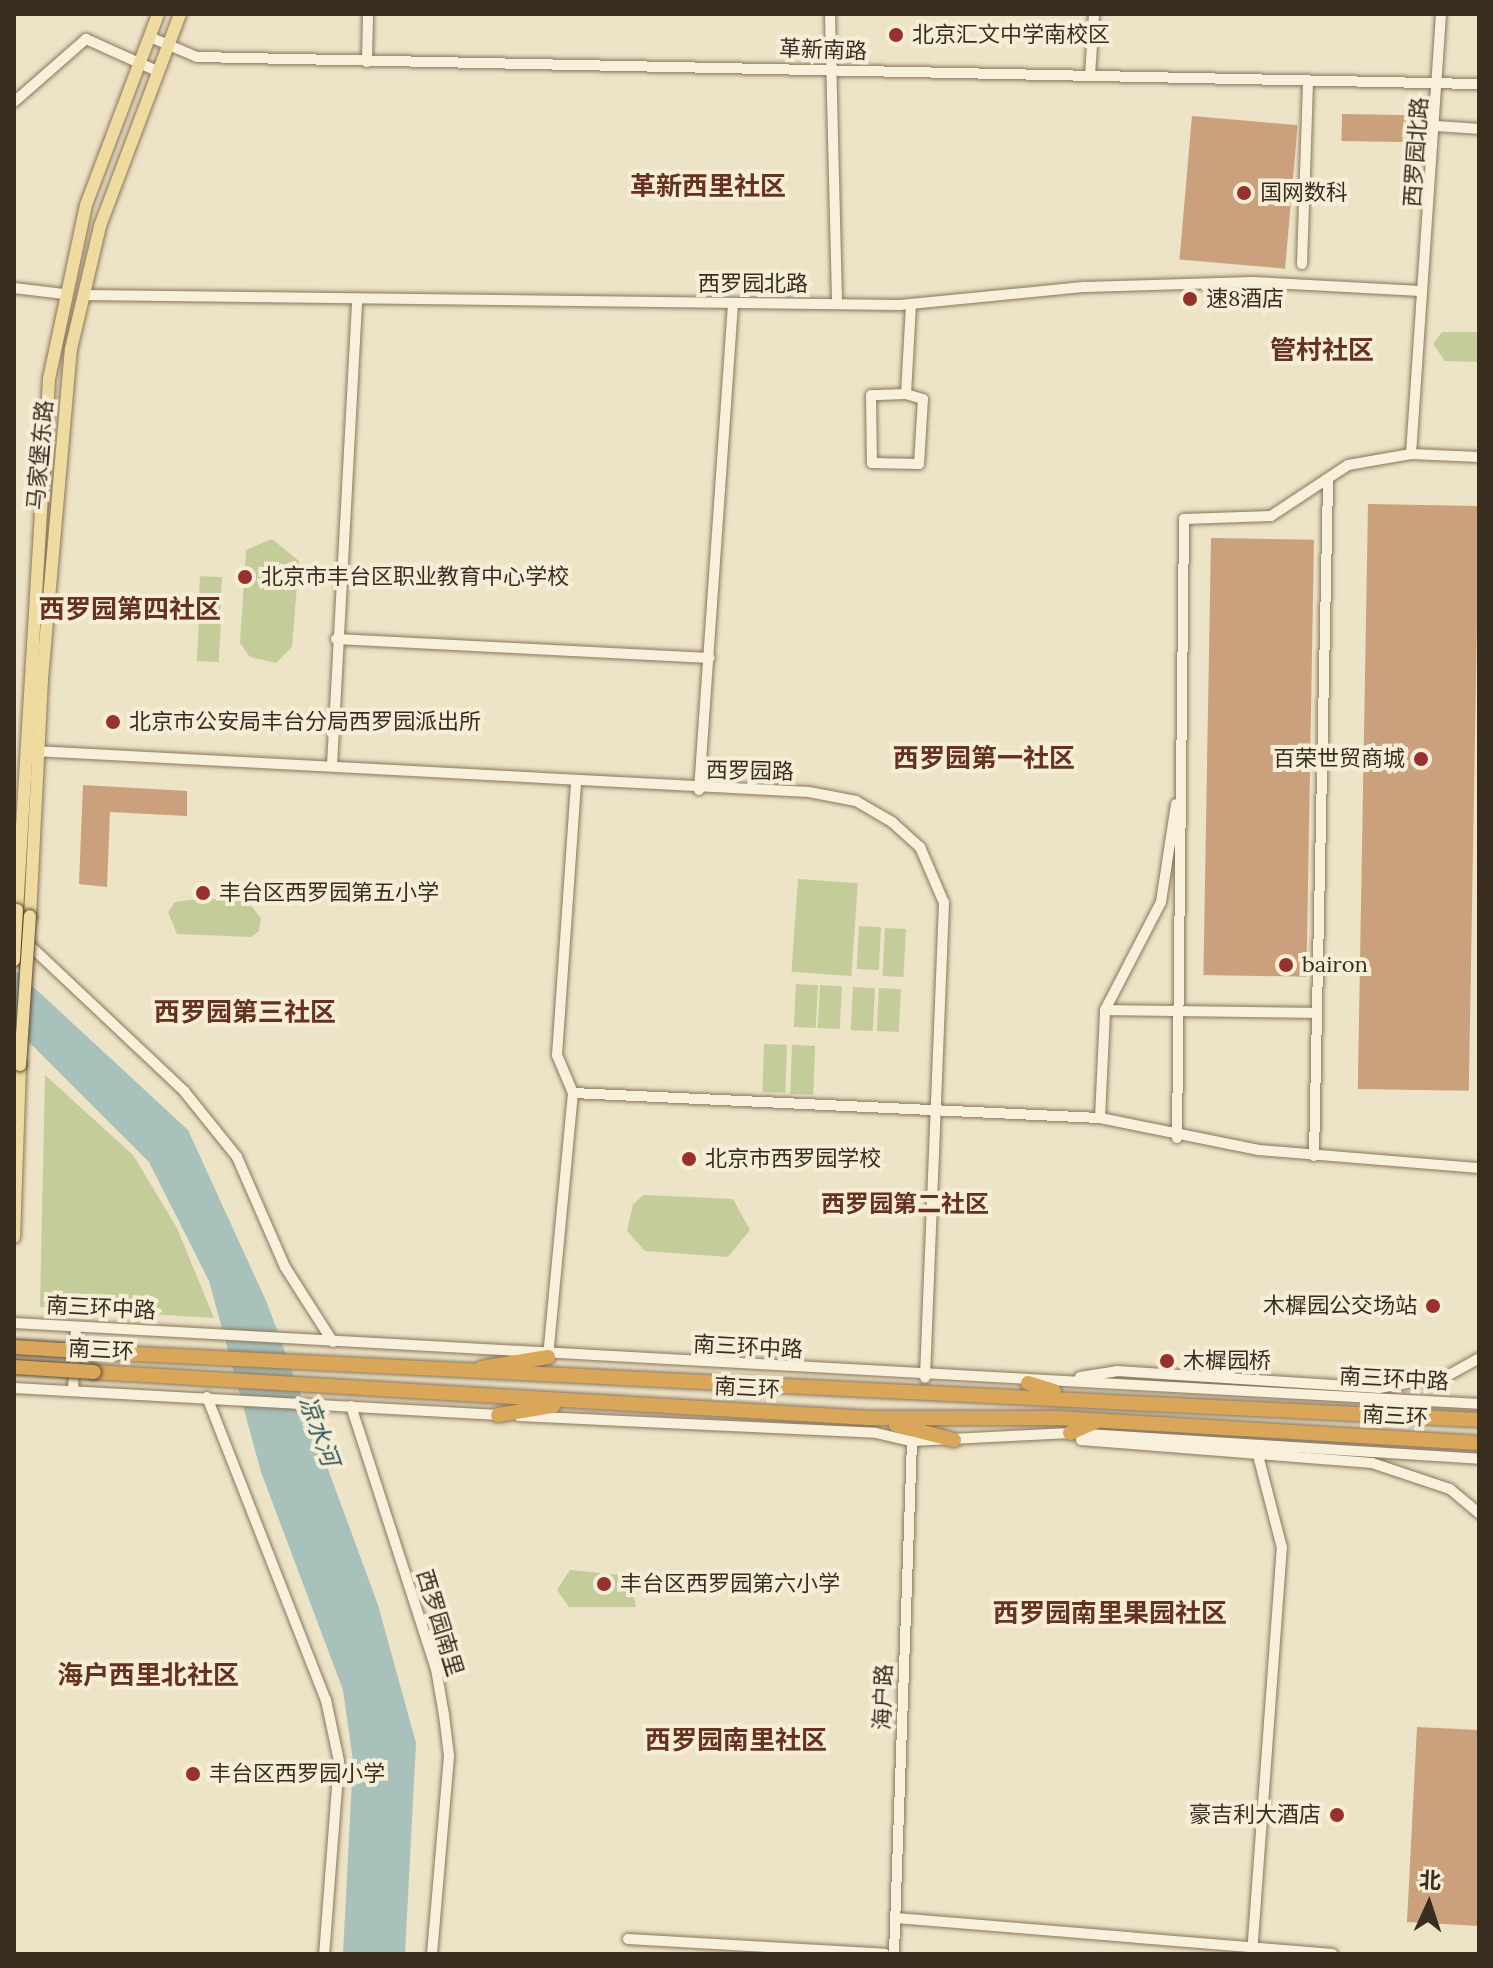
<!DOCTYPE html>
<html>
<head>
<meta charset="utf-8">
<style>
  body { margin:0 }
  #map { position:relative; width:1493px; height:1968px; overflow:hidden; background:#ede3c6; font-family:Lora,"Noto Sans SC",serif }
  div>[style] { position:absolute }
  .green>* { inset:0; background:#c4cc9a; transform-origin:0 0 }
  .water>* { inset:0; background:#a8c1bb }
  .building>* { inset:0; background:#cba07d; transform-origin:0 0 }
  .roads { filter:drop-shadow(0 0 2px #89765c) drop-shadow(0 0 2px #89765c) }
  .minor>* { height:10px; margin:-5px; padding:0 5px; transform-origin:5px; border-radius:5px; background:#f8f0da }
  .major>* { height:12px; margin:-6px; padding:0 6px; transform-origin:6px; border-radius:6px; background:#efda9f }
  .highway>* { height:14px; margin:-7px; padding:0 7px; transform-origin:7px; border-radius:7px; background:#daa75a }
  .bridges { filter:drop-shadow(0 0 2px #574430) drop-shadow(0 0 2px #574430) }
  .major-bridge>* { height:12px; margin:-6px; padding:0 6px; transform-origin:6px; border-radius:6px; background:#efda9f }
  .highway-bridge>* { height:14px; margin:-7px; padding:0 7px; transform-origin:7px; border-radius:7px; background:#daa75a }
  .dots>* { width:22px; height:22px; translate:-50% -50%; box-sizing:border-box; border:4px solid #f5edd6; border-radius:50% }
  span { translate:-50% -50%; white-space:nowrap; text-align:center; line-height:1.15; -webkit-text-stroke:8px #f5edd6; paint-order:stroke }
  .poi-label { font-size:22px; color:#392d20 }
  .left { translate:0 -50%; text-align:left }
  .right { translate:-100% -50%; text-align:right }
  .street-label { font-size:22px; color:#392d20 }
  .neighbourhood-label { font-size:24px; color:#653120; font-weight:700 }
  .water-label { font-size:24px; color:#2f5857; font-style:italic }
  .quarter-label { font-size:26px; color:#653120; font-weight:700 }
  .frame { position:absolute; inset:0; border:16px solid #392d20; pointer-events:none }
  .north { position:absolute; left:1389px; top:1864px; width:80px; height:80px; -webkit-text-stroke:6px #f5edd6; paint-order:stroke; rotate:3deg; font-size:22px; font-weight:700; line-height:32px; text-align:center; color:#392d20 }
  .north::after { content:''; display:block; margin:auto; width:28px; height:36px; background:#392d20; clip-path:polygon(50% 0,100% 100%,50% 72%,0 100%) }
</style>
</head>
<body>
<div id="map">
  <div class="green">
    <div style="clip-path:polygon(1442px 332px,1479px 332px,1479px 362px,1445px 361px,1433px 344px)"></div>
    <div style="clip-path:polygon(272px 539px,299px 561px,292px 647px,276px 663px,250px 657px,240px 643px,246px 550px)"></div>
    <div style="left:200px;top:576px;width:22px;height:41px;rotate:3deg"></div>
    <div style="left:199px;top:619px;width:22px;height:42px;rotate:3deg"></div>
    <div style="left:798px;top:879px;width:60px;height:93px;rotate:4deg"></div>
    <div style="clip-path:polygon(204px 898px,248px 902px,261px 918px,259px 931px,251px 937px,177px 934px,168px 912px,175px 902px)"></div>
    <div style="left:859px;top:926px;width:22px;height:43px;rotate:3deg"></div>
    <div style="left:885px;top:928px;width:21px;height:48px;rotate:3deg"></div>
    <div style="left:796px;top:984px;width:22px;height:43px;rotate:3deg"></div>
    <div style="left:820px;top:985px;width:22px;height:43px;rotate:3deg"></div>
    <div style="left:853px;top:987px;width:22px;height:43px;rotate:3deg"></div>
    <div style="left:879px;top:988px;width:22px;height:43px;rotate:3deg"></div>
    <div style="left:764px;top:1044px;width:23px;height:48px;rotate:2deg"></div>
    <div style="left:792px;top:1045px;width:23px;height:49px;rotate:2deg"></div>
    <div style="clip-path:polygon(45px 1075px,133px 1155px,177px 1228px,214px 1318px,40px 1307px)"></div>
    <div style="clip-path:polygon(644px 1195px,733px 1199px,750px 1230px,728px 1257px,645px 1251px,627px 1231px,633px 1204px)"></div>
    <div style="clip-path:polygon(570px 1570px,630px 1576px,636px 1607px,569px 1607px,557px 1590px)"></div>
  </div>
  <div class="water">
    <div style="clip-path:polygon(14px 969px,188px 1130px,267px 1303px,378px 1605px,416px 1743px,405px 1954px,343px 1954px,353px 1761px,343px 1690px,261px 1472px,209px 1281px,149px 1162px,14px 1027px)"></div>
  </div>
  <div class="building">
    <div style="left:1342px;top:114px;width:74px;height:27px;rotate:1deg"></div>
    <div style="left:1192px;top:116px;width:106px;height:144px;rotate:5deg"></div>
    <div style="left:1368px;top:504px;width:111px;height:585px;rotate:1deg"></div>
    <div style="left:1211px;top:538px;width:103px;height:437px;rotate:1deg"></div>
    <div style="clip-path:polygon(83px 785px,187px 791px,187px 816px,110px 812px,107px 887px,79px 884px)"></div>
    <div style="clip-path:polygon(1417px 1727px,1479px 1730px,1479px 1926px,1407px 1922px)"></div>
  </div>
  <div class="roads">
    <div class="minor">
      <div style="left:830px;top:14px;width:289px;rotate:88.6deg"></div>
      <div style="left:150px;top:37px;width:51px;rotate:23.1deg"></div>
      <div style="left:197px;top:57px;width:1282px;rotate:1.21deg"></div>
      <div style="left:367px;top:62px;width:48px;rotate:-88.8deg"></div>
      <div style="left:1090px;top:76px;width:62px;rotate:-86.3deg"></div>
      <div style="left:14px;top:102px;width:96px;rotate:-41.2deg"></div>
      <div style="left:86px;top:39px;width:80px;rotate:24.3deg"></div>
      <div style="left:1437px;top:126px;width:42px;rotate:4.1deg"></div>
      <div style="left:1302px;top:264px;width:184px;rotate:-88.1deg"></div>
      <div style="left:14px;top:288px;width:50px;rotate:6.8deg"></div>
      <div style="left:83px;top:295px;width:817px;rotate:0.7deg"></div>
      <div style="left:900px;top:305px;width:186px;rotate:-5.6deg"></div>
      <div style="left:1085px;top:287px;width:168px;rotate:-1.7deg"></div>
      <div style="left:1253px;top:282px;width:168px;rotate:3.1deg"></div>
      <div style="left:906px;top:394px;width:35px;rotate:178deg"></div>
      <div style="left:871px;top:395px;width:68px;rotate:89.2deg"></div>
      <div style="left:872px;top:463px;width:47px;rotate:1.2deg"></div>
      <div style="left:919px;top:464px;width:65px;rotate:-86.5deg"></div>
      <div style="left:923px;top:399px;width:18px;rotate:-164deg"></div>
      <div style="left:906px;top:394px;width:90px;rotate:-86.8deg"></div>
      <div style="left:1411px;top:454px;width:441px;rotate:-86.1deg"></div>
      <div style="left:336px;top:639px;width:374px;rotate:2.9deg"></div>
      <div style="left:34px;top:751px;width:776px;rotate:3.03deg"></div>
      <div style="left:809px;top:792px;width:48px;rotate:10.8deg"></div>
      <div style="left:856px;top:801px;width:42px;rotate:30.3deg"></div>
      <div style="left:892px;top:822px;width:38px;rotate:42deg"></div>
      <div style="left:920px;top:847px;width:61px;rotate:66.8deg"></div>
      <div style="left:944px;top:903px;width:475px;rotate:92.3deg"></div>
      <div style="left:332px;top:765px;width:467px;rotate:-86.9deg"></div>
      <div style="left:699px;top:790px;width:487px;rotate:-86deg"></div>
      <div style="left:24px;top:940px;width:220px;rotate:43.3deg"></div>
      <div style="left:184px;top:1091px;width:85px;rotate:51.2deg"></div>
      <div style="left:237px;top:1157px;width:120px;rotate:66.4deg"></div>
      <div style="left:285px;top:1267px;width:89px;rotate:57.4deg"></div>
      <div style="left:1105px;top:1010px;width:212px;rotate:0.8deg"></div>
      <div style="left:573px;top:1093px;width:528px;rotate:2.72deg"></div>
      <div style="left:1100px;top:1118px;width:162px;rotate:11.4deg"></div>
      <div style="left:1259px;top:1150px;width:221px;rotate:4.7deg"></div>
      <div style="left:1100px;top:1118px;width:108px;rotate:-87.3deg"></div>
      <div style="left:1105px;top:1010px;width:122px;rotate:-62.6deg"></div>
      <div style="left:1161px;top:902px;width:99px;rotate:-81.3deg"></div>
      <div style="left:1177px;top:1138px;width:619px;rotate:-89.35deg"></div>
      <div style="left:1184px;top:519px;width:87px;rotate:-2deg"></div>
      <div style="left:1271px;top:516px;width:92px;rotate:-33.5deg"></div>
      <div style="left:1348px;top:465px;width:64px;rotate:-9.9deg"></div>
      <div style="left:1411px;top:454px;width:68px;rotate:2.5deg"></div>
      <div style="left:1314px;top:1156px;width:676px;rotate:-88.81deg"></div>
      <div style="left:14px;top:1323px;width:1467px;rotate:3.16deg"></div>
      <div style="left:548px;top:1357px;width:265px;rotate:-84.6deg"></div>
      <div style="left:573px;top:1093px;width:41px;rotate:-112.8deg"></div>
      <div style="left:557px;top:1055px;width:273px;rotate:-86deg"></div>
      <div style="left:1080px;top:1377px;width:37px;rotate:-9deg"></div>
      <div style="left:1117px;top:1371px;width:263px;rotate:3.7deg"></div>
      <div style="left:1379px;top:1388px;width:69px;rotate:-10deg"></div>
      <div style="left:1447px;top:1376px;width:37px;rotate:-29deg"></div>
      <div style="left:14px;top:1388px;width:490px;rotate:3.2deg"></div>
      <div style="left:73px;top:1391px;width:64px;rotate:-87.3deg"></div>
      <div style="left:207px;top:1397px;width:326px;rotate:68.6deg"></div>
      <div style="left:326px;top:1700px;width:62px;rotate:78deg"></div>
      <div style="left:339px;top:1761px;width:194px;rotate:94.4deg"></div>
      <div style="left:351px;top:1406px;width:276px;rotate:72.1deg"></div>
      <div style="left:436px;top:1669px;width:47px;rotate:80.1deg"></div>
      <div style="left:444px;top:1715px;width:41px;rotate:83deg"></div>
      <div style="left:449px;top:1756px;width:199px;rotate:94.9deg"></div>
      <div style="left:519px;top:1416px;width:357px;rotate:2.7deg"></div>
      <div style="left:876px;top:1433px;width:37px;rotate:13deg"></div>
      <div style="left:912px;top:1441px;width:158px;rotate:-2.9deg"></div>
      <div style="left:1070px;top:1433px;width:410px;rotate:3.6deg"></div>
      <div style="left:1081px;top:1440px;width:292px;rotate:4.5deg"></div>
      <div style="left:1372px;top:1463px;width:82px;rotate:18.4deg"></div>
      <div style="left:1450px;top:1489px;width:38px;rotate:40deg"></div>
      <div style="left:896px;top:1918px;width:438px;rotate:4.7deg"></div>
      <div style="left:628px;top:1939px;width:257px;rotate:3.3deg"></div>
      <div style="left:894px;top:1954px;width:513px;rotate:-87.99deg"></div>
      <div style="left:1252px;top:1954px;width:407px;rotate:-85.8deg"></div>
      <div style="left:1282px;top:1548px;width:92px;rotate:-104.5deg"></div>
    </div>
    <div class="major">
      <div style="left:17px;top:910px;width:532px;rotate:-86.55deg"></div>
      <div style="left:49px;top:379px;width:178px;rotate:-78deg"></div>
      <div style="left:86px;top:205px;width:204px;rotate:-69.3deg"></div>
      <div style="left:30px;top:916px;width:237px;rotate:-87.1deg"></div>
      <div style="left:42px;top:679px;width:331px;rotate:-85deg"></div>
      <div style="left:71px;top:349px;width:126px;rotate:-76.7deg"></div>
      <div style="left:100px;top:226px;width:227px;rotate:-69.3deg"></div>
      <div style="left:14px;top:1237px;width:172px;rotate:-88deg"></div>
    </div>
    <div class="highway">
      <div style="left:94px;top:1352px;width:1387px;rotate:2.81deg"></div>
      <div style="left:481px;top:1368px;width:68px;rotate:-9.3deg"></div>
      <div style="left:94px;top:1372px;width:776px;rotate:3.4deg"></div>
      <div style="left:869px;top:1418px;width:188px"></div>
      <div style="left:1057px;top:1418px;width:423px;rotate:3.4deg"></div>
      <div style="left:1028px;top:1383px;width:27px;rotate:17deg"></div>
      <div style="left:498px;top:1415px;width:56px;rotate:-9.3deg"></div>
      <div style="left:896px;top:1425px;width:60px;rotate:14.5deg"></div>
      <div style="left:1070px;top:1433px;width:27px;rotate:-24deg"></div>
    </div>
  </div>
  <div class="bridges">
    <div class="major-bridge">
      <div style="left:14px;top:960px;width:50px;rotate:-86.6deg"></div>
      <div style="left:20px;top:1065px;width:149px;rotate:-86.2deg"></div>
    </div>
    <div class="highway-bridge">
      <div style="left:14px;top:1347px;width:80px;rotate:3.6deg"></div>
      <div style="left:14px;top:1367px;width:80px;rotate:3.6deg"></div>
    </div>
  </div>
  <div class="dots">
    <div style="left:896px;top:35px;background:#96312d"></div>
    <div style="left:1244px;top:193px;background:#96312d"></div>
    <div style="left:1190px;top:299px;background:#96312d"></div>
    <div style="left:245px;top:577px;background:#96312d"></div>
    <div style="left:113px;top:722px;background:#96312d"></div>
    <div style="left:1421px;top:759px;background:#96312d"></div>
    <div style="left:203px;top:893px;background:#96312d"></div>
    <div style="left:1286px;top:965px;background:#96312d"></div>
    <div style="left:689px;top:1159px;background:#96312d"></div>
    <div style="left:1433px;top:1306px;background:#96312d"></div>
    <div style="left:1167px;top:1361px;background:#96312d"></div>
    <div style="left:604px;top:1584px;background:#96312d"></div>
    <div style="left:193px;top:1774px;background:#96312d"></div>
    <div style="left:1337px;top:1815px;background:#96312d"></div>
  </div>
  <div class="poi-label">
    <span class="left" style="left:912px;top:35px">北京汇文中学南校区</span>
    <span class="left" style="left:1260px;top:193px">国网数科</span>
    <span class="left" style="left:1206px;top:299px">速8酒店</span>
    <span class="left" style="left:261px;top:577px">北京市丰台区职业教育中心学校</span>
    <span class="left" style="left:129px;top:722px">北京市公安局丰台分局西罗园派出所</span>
    <span class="right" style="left:1405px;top:759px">百荣世贸商城</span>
    <span class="left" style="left:219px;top:893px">丰台区西罗园第五小学</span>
    <span class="left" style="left:1302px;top:965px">bairon</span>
    <span class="left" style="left:705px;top:1159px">北京市西罗园学校</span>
    <span class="right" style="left:1417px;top:1306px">木樨园公交场站</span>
    <span class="left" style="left:1183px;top:1361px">木樨园桥</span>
    <span class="left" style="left:620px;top:1584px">丰台区西罗园第六小学</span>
    <span class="left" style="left:209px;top:1774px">丰台区西罗园小学</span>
    <span class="right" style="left:1321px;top:1815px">豪吉利大酒店</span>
  </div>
  <div class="street-label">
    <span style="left:823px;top:50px;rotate:2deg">革新南路</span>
    <span style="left:1416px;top:152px;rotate:-86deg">西罗园北路</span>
    <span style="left:753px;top:284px">西罗园北路</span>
    <span style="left:40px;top:455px;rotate:-85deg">马家堡东路</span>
    <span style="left:750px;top:771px;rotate:1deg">西罗园路</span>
    <span style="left:101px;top:1308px;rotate:3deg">南三环中路</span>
    <span style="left:748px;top:1347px;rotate:3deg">南三环中路</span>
    <span style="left:101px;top:1350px;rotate:3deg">南三环</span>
    <span style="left:1394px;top:1379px;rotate:3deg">南三环中路</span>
    <span style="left:747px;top:1388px;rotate:3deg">南三环</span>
    <span style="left:1395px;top:1416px;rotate:3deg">南三环</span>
    <span style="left:440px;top:1623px;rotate:73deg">西罗园南里</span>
    <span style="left:883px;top:1697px;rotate:-88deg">海户路</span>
  </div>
  <div class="neighbourhood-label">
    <span style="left:905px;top:1204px">西罗园第二社区</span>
  </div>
  <div class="water-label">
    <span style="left:319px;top:1431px;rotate:70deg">凉水河</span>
  </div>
  <div class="quarter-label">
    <span style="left:708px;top:186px">革新西里社区</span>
    <span style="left:1322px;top:350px">管村社区</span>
    <span style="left:130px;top:609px">西罗园第四社区</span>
    <span style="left:984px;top:758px">西罗园第一社区</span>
    <span style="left:245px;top:1012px">西罗园第三社区</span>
    <span style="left:1110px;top:1613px">西罗园南里果园社区</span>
    <span style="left:148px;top:1675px">海户西里北社区</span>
    <span style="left:736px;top:1740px">西罗园南里社区</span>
  </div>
  <div class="frame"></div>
  <div class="north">北</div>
</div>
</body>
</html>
